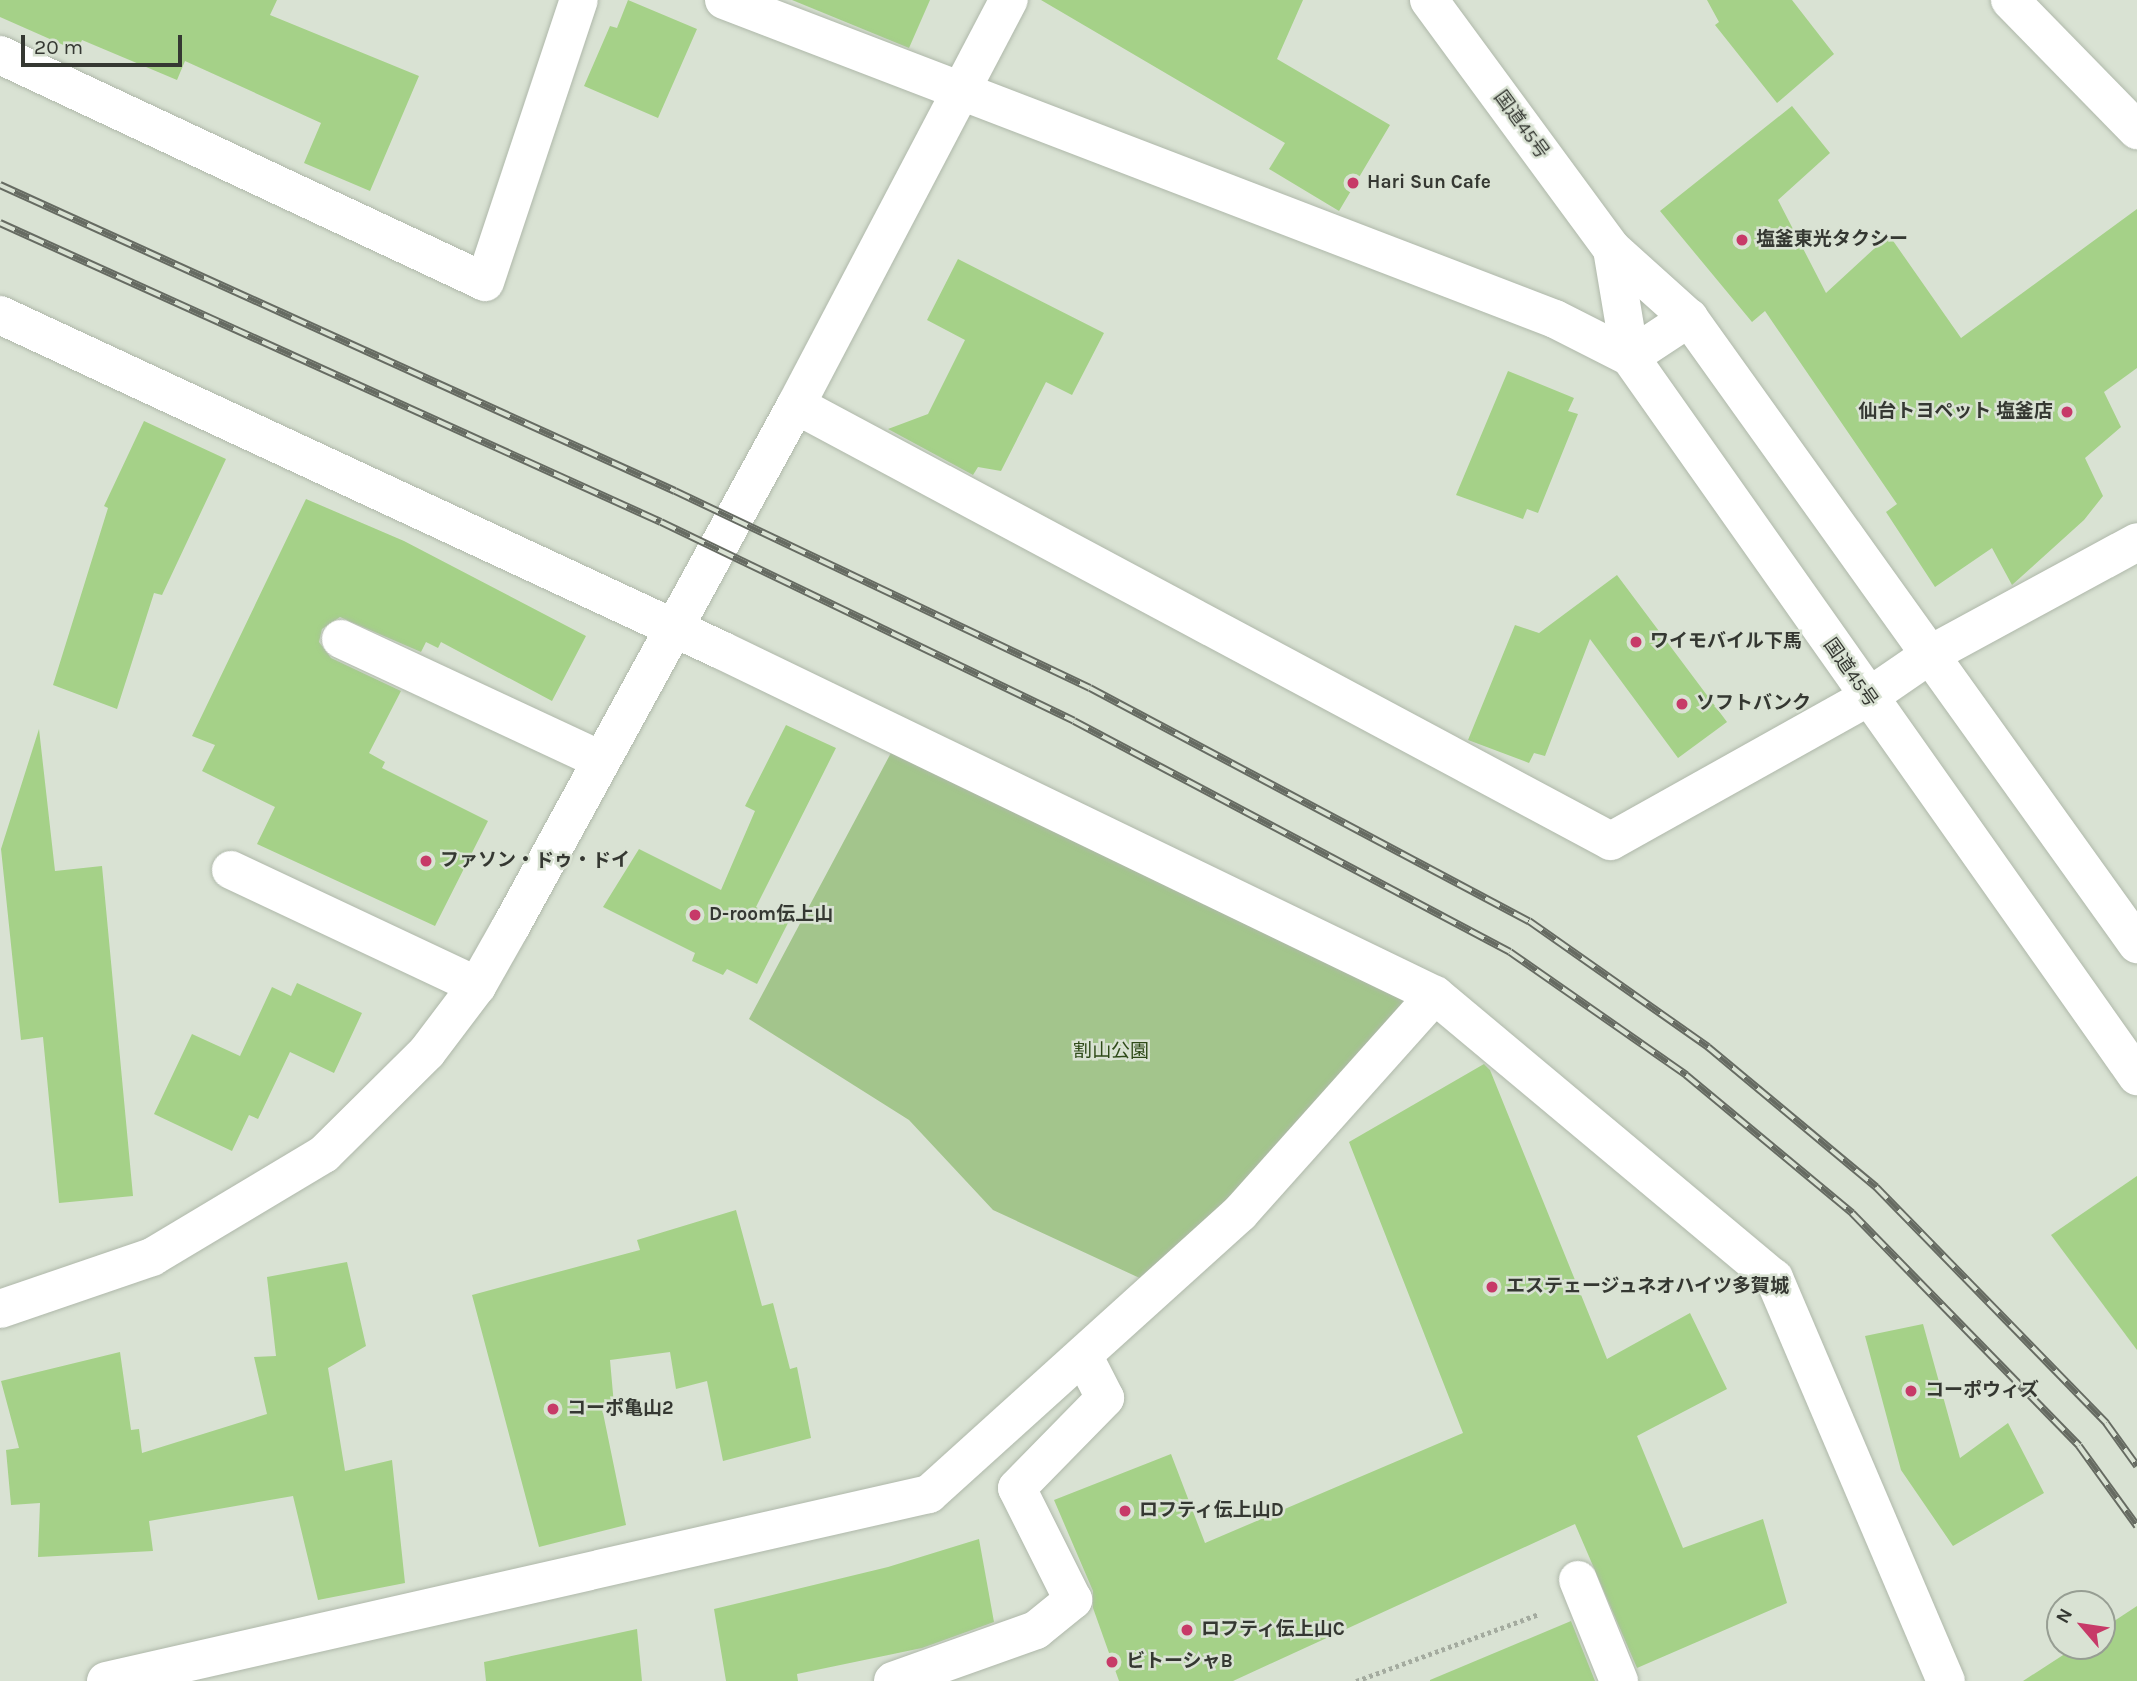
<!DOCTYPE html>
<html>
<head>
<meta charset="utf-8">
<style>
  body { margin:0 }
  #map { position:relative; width:2137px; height:1681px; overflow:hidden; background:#d9e2d3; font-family:Karla,"Noto Sans JP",sans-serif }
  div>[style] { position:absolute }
  .green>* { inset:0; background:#a3c58c }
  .building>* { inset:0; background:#a5d188 }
  .path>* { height:4.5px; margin-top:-2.25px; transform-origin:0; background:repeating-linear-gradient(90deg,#a4ab9f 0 3.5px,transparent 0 7px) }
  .roads { filter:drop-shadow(0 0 2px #afb8aa) drop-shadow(0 0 2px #afb8aa) }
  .minor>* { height:38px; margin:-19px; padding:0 19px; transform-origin:19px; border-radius:19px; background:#fff }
  .tertiary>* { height:38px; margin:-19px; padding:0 19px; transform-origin:19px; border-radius:19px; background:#fff }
  .trunk>* { height:38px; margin:-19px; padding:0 19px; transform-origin:19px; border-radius:19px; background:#fff }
  .rail>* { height:8px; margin-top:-4px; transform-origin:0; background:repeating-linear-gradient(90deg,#d9e2d3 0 16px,#666b62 0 32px); box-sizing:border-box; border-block:2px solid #666b62 }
  .dots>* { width:19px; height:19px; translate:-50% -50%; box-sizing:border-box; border:4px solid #d9e2d3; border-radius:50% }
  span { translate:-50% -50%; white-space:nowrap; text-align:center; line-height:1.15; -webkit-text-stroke:5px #d9e2d3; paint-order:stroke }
  .street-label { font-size:19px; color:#353832 }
  .poi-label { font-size:19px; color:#353832; font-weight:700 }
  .left { translate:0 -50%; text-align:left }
  .right { translate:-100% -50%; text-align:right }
  .park-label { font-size:19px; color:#2e4a18 }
  .north { position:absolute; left:2046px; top:1590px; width:70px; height:70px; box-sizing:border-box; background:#d9e2d3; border:2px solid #979e93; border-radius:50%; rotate:299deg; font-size:19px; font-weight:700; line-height:28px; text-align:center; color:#353832 }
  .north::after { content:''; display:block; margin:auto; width:24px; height:32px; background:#c73a68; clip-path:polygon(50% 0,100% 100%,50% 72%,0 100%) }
  .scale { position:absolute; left:21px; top:35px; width:161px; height:32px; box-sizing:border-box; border:4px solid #353832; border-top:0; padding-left:9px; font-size:21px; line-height:24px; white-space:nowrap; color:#353832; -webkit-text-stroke:5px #d9e2d3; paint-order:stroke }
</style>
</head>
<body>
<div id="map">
  <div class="green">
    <div style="clip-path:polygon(900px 736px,1435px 995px,1159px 1287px,993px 1210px,909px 1120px,749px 1019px)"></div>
  </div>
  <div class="building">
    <div style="clip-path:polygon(0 0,277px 0,270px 15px,419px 76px,370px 191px,304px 163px,321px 123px,185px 61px,177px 80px,82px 40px,77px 51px,0 17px)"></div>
    <div style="clip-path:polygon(628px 0,697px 29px,658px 118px,584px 86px,610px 26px,617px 28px)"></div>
    <div style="clip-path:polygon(792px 0,930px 0,909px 48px)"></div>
    <div style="clip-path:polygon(1041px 0,1303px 0,1277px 59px,1390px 125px,1339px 211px,1269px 169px,1285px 143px)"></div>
    <div style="clip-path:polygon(1707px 0,1792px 0,1834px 54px,1777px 103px,1715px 25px,1719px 22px)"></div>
    <div style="clip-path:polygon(1792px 106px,1830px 153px,1778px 200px,1826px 293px,1889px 235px,1961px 338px,2137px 209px,2137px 368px,2104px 392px,2121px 427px,2085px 458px,2103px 496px,2084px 520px,2012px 585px,1992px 548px,1935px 587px,1886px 512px,1897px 504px,1765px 311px,1752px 322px,1660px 211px)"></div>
    <div style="clip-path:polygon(958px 259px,1104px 333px,1072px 395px,1046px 382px,1001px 471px,978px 467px,973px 475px,888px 429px,928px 414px,965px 340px,927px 320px)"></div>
    <div style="clip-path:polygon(1508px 371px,1574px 398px,1568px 411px,1578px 414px,1538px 513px,1527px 509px,1523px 519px,1456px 495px)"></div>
    <div style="clip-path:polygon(144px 421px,226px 459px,162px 595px,154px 593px,117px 709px,53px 685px,108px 508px,104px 506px)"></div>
    <div style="clip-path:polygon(306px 499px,404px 541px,586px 636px,552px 701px,441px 642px,438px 648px,426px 642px,421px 652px,340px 617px,322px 629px,319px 642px,331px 658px,401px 691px,369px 753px,385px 762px,382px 768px,488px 821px,435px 926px,257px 844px,275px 807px,202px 771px,215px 745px,192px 736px)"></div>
    <div style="clip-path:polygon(1617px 575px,1727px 722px,1678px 758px,1590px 639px,1545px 756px,1534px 753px,1529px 763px,1468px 740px,1515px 625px,1539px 633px)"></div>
    <div style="clip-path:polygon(786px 725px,836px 748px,756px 907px,788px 923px,757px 984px,727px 969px,723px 975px,692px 961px,695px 953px,603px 907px,639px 849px,721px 890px,755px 811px,745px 806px)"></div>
    <div style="clip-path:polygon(39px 729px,55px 871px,102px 866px,133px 1196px,59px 1203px,43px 1037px,21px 1040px,1px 849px)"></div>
    <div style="clip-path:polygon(297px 983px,362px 1013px,334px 1073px,290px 1052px,258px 1119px,249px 1115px,232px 1151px,154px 1114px,192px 1034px,240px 1056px,272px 987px,291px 996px)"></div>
    <div style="clip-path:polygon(1484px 1064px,1490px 1070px,1607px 1359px,1690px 1313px,1727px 1389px,1637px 1436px,1683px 1548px,1763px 1519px,1787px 1603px,1637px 1668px,1575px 1524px,1233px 1681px,1119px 1681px,1093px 1608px,1093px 1591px,1054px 1500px,1171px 1454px,1205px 1543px,1463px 1433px,1349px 1142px)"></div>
    <div style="clip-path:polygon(2137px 1176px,2137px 1350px,2051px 1235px)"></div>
    <div style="clip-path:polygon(736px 1210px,762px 1306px,773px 1303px,790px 1369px,797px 1367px,811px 1438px,723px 1461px,707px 1381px,676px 1389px,670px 1352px,610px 1360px,614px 1405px,602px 1408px,626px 1525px,539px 1547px,472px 1295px,640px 1250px,637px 1240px)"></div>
    <div style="clip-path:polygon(347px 1262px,366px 1346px,328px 1368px,345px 1471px,392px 1460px,405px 1583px,318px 1600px,293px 1496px,149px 1521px,153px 1551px,38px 1557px,40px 1503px,11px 1505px,6px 1450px,19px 1448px,1px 1381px,120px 1352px,131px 1430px,139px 1429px,142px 1453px,267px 1414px,254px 1357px,276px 1356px,267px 1277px)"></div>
    <div style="clip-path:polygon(1923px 1324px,1960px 1458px,2008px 1423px,2044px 1493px,1953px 1546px,1901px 1470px,1865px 1336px)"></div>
    <div style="clip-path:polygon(979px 1539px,994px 1622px,922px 1648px,797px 1674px,798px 1681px,726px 1681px,714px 1609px,888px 1567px)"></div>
    <div style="clip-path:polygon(2137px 1606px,2137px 1681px,2023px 1681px,2077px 1646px,2102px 1646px,2102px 1629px)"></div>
    <div style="clip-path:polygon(1571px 1621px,1595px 1681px,1430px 1681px,1430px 1680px)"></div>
    <div style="clip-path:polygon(637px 1629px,642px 1681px,486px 1681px,484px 1662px)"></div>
  </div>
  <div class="path">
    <div style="left:1356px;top:1681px;width:195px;rotate:-20.1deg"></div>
  </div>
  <div class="roads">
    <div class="minor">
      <div style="left:724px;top:0;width:890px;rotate:21deg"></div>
      <div style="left:1555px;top:319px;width:84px;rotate:26.9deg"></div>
      <div style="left:1630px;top:357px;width:71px;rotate:-33.5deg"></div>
      <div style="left:2010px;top:0;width:182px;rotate:45.7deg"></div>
      <div style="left:0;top:55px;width:535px;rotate:25.08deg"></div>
      <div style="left:485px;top:282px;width:297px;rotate:-71.6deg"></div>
      <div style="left:0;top:315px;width:795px;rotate:24.92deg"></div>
      <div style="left:721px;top:650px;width:793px;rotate:25.79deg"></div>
      <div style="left:1435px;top:995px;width:442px;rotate:39.9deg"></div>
      <div style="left:1774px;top:1278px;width:438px;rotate:66.9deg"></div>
      <div style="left:796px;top:405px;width:924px;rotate:28.15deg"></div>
      <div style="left:1611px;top:841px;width:293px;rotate:-29.2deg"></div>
      <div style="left:1867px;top:698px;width:78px;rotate:-34.5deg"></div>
      <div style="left:1931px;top:654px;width:234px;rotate:-28.5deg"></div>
      <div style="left:341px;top:639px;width:287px;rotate:25deg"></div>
      <div style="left:231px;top:870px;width:272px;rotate:25.2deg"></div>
      <div style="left:1578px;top:1580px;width:109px;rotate:67.9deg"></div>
      <div style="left:106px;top:1681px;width:844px;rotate:-12.8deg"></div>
      <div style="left:929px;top:1494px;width:419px;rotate:-42.1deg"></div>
      <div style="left:1240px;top:1213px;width:292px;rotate:-48.2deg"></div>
      <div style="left:893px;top:1681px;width:152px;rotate:-19.6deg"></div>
      <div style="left:1036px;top:1630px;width:48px;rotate:-39deg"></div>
      <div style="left:1073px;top:1600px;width:125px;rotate:-116.6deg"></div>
      <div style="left:1017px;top:1488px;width:126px;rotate:-45.6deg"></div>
      <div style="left:1105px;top:1398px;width:48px;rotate:-117.1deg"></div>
    </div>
    <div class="tertiary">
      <div style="left:0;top:1309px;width:161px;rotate:-18.9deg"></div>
      <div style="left:152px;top:1257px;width:200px;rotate:-30.9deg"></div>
      <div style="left:324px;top:1154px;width:145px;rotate:-44.7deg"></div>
      <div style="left:427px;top:1052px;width:83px;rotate:-52.9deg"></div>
      <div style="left:477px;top:986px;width:67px;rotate:-60.4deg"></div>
      <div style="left:510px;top:928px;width:596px;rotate:-61.33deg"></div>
      <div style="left:796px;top:405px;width:458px;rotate:-62.3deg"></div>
    </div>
    <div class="trunk">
      <div style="left:1429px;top:0;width:309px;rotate:53.7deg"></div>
      <div style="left:1612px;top:249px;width:103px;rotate:41.9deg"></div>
      <div style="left:1689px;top:318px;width:770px;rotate:54.41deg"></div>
      <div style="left:1612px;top:249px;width:109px;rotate:80.5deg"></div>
      <div style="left:1630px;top:357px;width:880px;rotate:54.81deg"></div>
    </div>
  </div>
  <div class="rail">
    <div style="left:0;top:185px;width:741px;rotate:24.39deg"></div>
    <div style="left:675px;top:491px;width:459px;rotate:25.4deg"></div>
    <div style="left:1090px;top:688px;width:497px;rotate:28deg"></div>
    <div style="left:1529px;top:921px;width:219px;rotate:35.1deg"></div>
    <div style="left:1708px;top:1047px;width:219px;rotate:39.8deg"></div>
    <div style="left:1876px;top:1187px;width:330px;rotate:45.7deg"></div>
    <div style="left:2106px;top:1423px;width:53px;rotate:54.2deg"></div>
    <div style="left:0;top:223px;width:725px;rotate:24.34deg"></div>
    <div style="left:661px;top:522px;width:458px;rotate:25.7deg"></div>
    <div style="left:1074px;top:721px;width:493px;rotate:27.9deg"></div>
    <div style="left:1510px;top:952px;width:215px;rotate:34.9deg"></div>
    <div style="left:1686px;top:1075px;width:216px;rotate:39.7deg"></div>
    <div style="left:1852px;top:1213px;width:325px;rotate:45.7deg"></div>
    <div style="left:2079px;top:1446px;width:99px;rotate:54.1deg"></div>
  </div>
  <div class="dots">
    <div style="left:1353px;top:183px;background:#c73a68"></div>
    <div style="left:1742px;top:240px;background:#c73a68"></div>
    <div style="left:2067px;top:412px;background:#c73a68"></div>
    <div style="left:1636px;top:642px;background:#c73a68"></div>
    <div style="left:1682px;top:704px;background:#c73a68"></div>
    <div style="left:426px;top:861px;background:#c73a68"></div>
    <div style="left:695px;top:915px;background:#c73a68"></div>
    <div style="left:1492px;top:1287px;background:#c73a68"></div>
    <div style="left:1911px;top:1391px;background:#c73a68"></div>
    <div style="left:553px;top:1409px;background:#c73a68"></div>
    <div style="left:1125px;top:1511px;background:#c73a68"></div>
    <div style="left:1187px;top:1630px;background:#c73a68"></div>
    <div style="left:1112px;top:1662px;background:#c73a68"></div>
  </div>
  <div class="street-label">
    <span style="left:1521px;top:125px;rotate:54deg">国道45号</span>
    <span style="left:1850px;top:673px;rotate:55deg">国道45号</span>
  </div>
  <div class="poi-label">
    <span class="left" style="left:1367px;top:183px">Hari Sun Cafe</span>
    <span class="left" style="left:1756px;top:240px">塩釜東光タクシー</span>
    <span class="right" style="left:2053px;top:412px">仙台トヨペット 塩釜店</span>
    <span class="left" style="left:1650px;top:642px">ワイモバイル下馬</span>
    <span class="left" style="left:1696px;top:704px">ソフトバンク</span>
    <span class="left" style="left:440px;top:861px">ファソン・ドゥ・ドイ</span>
    <span class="left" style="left:709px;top:915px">D-room伝上山</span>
    <span class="left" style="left:1506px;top:1287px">エステェージュネオハイツ多賀城</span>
    <span class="left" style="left:1925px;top:1391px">コーポウィズ</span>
    <span class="left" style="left:567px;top:1409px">コーポ亀山2</span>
    <span class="left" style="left:1139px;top:1511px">ロフティ伝上山D</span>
    <span class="left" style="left:1201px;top:1630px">ロフティ伝上山C</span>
    <span class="left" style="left:1126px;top:1662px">ビトーシャB</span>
  </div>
  <div class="park-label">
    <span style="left:1111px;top:1052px">割山公園</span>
  </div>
  <div class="north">N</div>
  <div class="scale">20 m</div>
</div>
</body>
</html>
